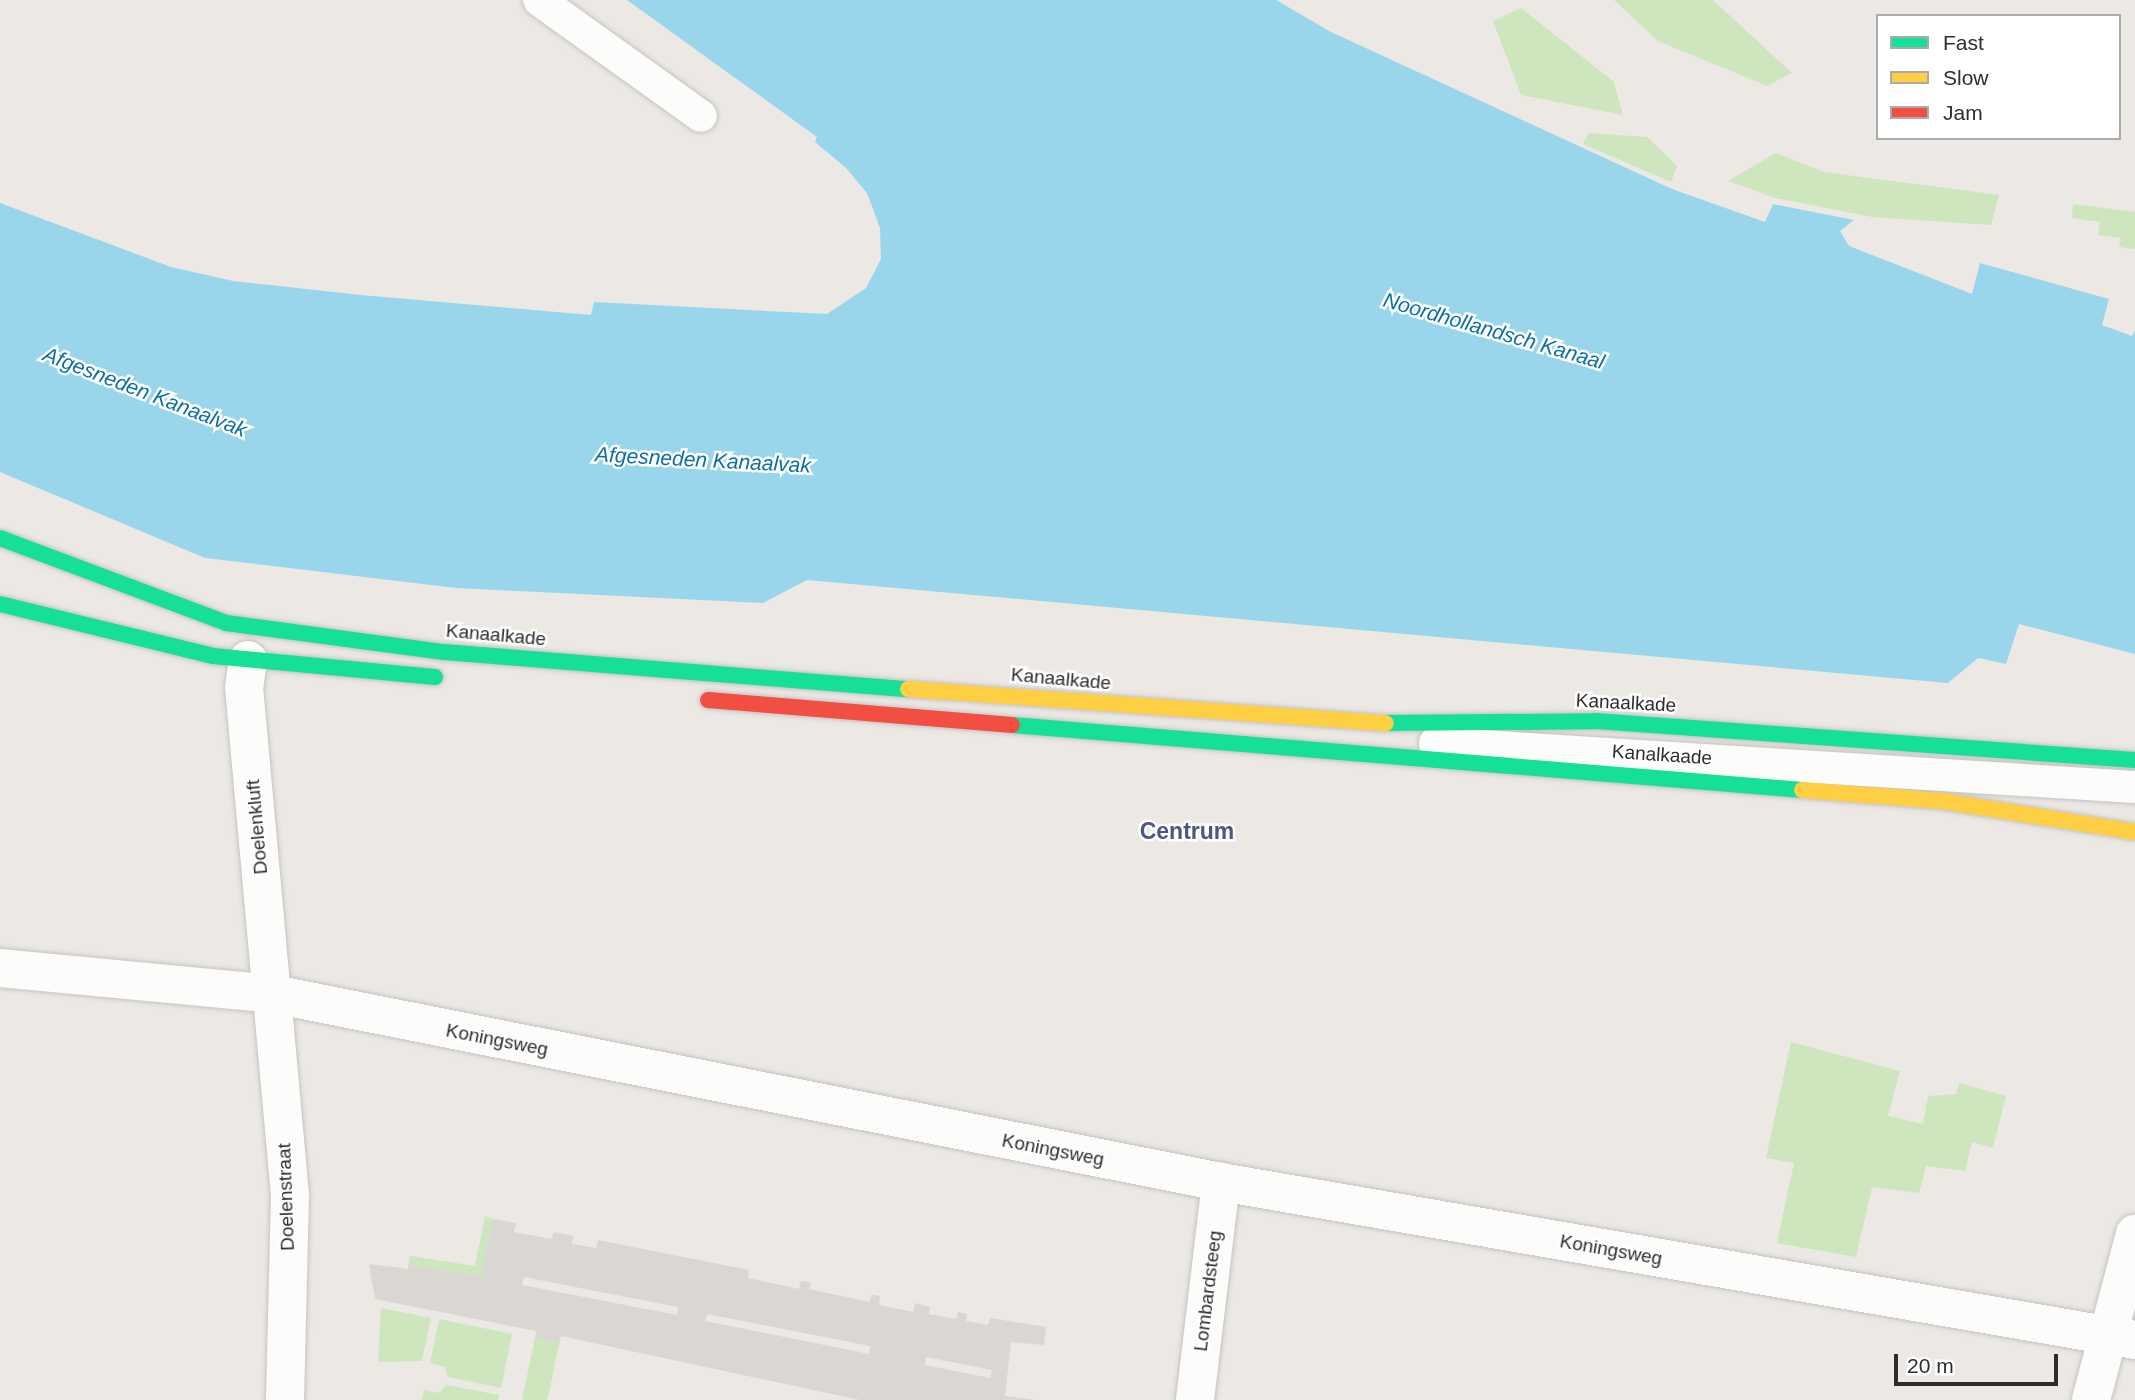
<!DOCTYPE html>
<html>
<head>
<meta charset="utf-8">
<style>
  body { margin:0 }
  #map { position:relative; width:2135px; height:1400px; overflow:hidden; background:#ece8e4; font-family:Helvetica,sans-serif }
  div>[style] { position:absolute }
  .green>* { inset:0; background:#cee6be; transform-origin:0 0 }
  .plaza>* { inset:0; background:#dad6d2 }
  .water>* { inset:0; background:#99d6ec }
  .roads { filter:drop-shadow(0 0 2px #c5c4c5) drop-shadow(0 0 2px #c5c4c5) }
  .lane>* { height:32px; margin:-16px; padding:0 16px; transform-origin:16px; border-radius:16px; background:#fcfcfb }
  .street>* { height:38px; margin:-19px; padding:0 19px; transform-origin:19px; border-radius:19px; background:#fcfcfb }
  .fast>* { height:16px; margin:-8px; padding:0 8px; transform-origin:8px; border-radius:8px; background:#16e098 }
  .slow>* { height:16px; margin:-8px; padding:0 8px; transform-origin:8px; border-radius:8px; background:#ffcf43 }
  .jam>* { height:16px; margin:-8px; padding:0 8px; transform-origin:8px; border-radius:8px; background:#f24e42 }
  span { translate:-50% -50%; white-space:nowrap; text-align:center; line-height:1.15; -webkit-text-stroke:5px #fff; paint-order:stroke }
  .street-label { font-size:19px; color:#2e2e2e }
  .water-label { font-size:21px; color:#0d6fa3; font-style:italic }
  .quarter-label { font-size:23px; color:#4d5680; font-weight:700 }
  .legend { position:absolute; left:1876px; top:14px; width:245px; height:126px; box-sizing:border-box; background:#fff; border:2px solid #ababab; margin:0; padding:9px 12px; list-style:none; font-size:21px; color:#2e2e2e }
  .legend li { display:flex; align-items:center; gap:14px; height:35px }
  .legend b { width:35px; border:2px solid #ababab }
  .scale { position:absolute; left:1894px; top:1354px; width:164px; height:32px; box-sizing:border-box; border:4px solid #2e2e2e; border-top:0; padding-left:9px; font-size:21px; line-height:24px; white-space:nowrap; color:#2e2e2e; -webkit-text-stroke:5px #fff; paint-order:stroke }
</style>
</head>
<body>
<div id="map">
  <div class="green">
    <div style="clip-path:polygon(1614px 0,1713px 0,1792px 73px,1767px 86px,1658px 41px)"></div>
    <div style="clip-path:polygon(1521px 8px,1614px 82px,1623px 115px,1521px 95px,1493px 21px)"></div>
    <div style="clip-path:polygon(1589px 133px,1647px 137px,1677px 166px,1671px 182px,1583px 144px)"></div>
    <div style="clip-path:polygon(1776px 153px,1824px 172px,1999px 195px,1991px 225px,1872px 217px,1775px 198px,1728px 181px)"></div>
    <div style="clip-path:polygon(2073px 204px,2135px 212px,2135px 249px,2119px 247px,2121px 238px,2098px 235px,2100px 222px,2072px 218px)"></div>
    <div style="clip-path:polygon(1791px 1042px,1900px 1071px,1888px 1116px,1923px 1124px,1928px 1096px,1956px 1094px,1959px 1083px,2006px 1096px,1993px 1148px,1972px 1142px,1965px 1171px,1926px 1166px,1919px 1193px,1872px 1187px,1856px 1257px,1777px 1243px,1794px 1163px,1766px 1158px)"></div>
    <div style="clip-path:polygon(485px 1216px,493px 1219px,482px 1277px,410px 1266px,410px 1256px,475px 1266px)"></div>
    <div style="clip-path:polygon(381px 1308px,431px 1318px,422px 1361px,378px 1362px)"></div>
    <div style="clip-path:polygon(439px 1319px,512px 1334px,501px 1388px,448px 1377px,445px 1367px,430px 1363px)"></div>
    <div style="left:535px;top:1338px;width:25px;height:63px;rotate:12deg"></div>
    <div style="clip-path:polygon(446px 1385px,499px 1395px,498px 1400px,422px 1400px,424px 1390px,438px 1393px)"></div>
  </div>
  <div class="plaza">
    <div style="clip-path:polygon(evenodd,493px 1219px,516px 1223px,514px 1232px,551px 1239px,554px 1232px,573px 1236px,572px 1244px,596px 1248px,598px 1240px,749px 1270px,748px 1278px,799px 1289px,801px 1281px,811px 1282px,809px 1289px,869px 1302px,872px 1295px,880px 1296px,879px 1305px,913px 1312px,915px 1303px,930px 1307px,929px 1314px,956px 1319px,958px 1312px,967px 1314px,966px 1321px,988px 1325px,990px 1318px,1046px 1327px,1044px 1345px,1011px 1342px,1005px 1396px,1036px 1400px,860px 1400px,561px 1336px,559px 1343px,535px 1338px,536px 1331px,375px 1299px,369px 1264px,408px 1269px,410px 1256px,410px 1266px,481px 1276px,493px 1219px,524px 1277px,678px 1307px,677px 1315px,522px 1285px,524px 1277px,493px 1219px,707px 1314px,870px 1346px,869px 1354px,705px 1321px,707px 1314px,493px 1219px,926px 1357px,992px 1370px,990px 1378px,925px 1365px,926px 1357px)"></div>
  </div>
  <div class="water">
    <div style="clip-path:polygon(627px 0,1276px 0,1331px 32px,1672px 189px,1765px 222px,1773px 204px,1854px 220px,1840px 231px,1849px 246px,1972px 294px,1980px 263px,2109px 299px,2102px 325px,2132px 336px,2135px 330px,2135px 654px,2019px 624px,2006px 664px,1978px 658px,1948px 683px,807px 580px,763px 603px,456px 588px,205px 558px,0 472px,0 203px,171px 267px,233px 281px,361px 295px,591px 315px,594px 302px,827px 314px,866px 288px,881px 259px,880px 228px,867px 193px,846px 168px,815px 142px,817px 137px)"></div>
  </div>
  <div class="roads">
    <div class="lane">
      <div style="left:539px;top:0;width:199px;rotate:35.6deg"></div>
      <div style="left:1435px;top:743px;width:701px;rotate:3.6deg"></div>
    </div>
    <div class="street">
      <div style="left:248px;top:660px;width:27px;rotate:98deg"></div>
      <div style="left:244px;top:687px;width:510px;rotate:84.83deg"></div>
      <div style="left:290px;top:1195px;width:205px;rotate:91.4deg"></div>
      <div style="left:0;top:968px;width:274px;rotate:5.4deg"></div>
      <div style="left:273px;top:994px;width:966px;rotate:11.22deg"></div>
      <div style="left:1221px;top:1182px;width:928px;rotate:9.81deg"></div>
      <div style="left:1195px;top:1400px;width:220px;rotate:-83.2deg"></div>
      <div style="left:2091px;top:1400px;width:172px;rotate:-75.2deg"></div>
    </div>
    <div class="fast">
      <div style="left:0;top:538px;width:241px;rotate:20.6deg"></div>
      <div style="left:226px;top:623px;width:220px;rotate:7.6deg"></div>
      <div style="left:444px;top:652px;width:465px;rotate:4.6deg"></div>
      <div style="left:0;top:604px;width:219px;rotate:13.7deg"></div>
      <div style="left:213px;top:656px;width:223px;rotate:5.4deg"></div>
      <div style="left:1386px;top:723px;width:210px;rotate:-0.5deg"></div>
      <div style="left:1596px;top:721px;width:540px;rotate:4.14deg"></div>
      <div style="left:1012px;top:725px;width:793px;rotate:4.7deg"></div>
    </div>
    <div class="slow">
      <div style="left:908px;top:689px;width:479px;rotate:4.1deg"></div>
      <div style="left:1802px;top:790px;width:140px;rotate:4.5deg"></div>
      <div style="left:1942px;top:801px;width:195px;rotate:9.1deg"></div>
    </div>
    <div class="jam">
      <div style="left:708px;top:700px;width:305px;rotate:4.7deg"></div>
    </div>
  </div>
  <div class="street-label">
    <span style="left:496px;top:635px;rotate:5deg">Kanaalkade</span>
    <span style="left:1061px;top:679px;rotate:5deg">Kanaalkade</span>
    <span style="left:1626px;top:703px;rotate:3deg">Kanaalkade</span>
    <span style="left:1662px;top:755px;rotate:4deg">Kanalkaade</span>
    <span style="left:257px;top:827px;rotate:-95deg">Doelenkluft</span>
    <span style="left:497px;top:1040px;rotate:11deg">Koningsweg</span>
    <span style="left:1053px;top:1150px;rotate:11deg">Koningsweg</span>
    <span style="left:286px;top:1197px;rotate:-92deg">Doelenstraat</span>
    <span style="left:1611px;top:1250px;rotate:10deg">Koningsweg</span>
    <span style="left:1208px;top:1291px;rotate:-83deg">Lombardsteeg</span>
  </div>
  <div class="water-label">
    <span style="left:1494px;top:331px;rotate:16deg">Noordhollandsch Kanaal</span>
    <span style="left:145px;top:392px;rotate:21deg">Afgesneden Kanaalvak</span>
    <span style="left:703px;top:460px;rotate:3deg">Afgesneden Kanaalvak</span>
  </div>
  <div class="quarter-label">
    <span style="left:1187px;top:831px">Centrum</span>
  </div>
  <ul class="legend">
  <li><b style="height:9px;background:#16e098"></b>Fast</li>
  <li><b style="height:9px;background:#ffcf43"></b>Slow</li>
  <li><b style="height:9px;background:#f24e42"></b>Jam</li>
  </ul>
  <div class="scale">20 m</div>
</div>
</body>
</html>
